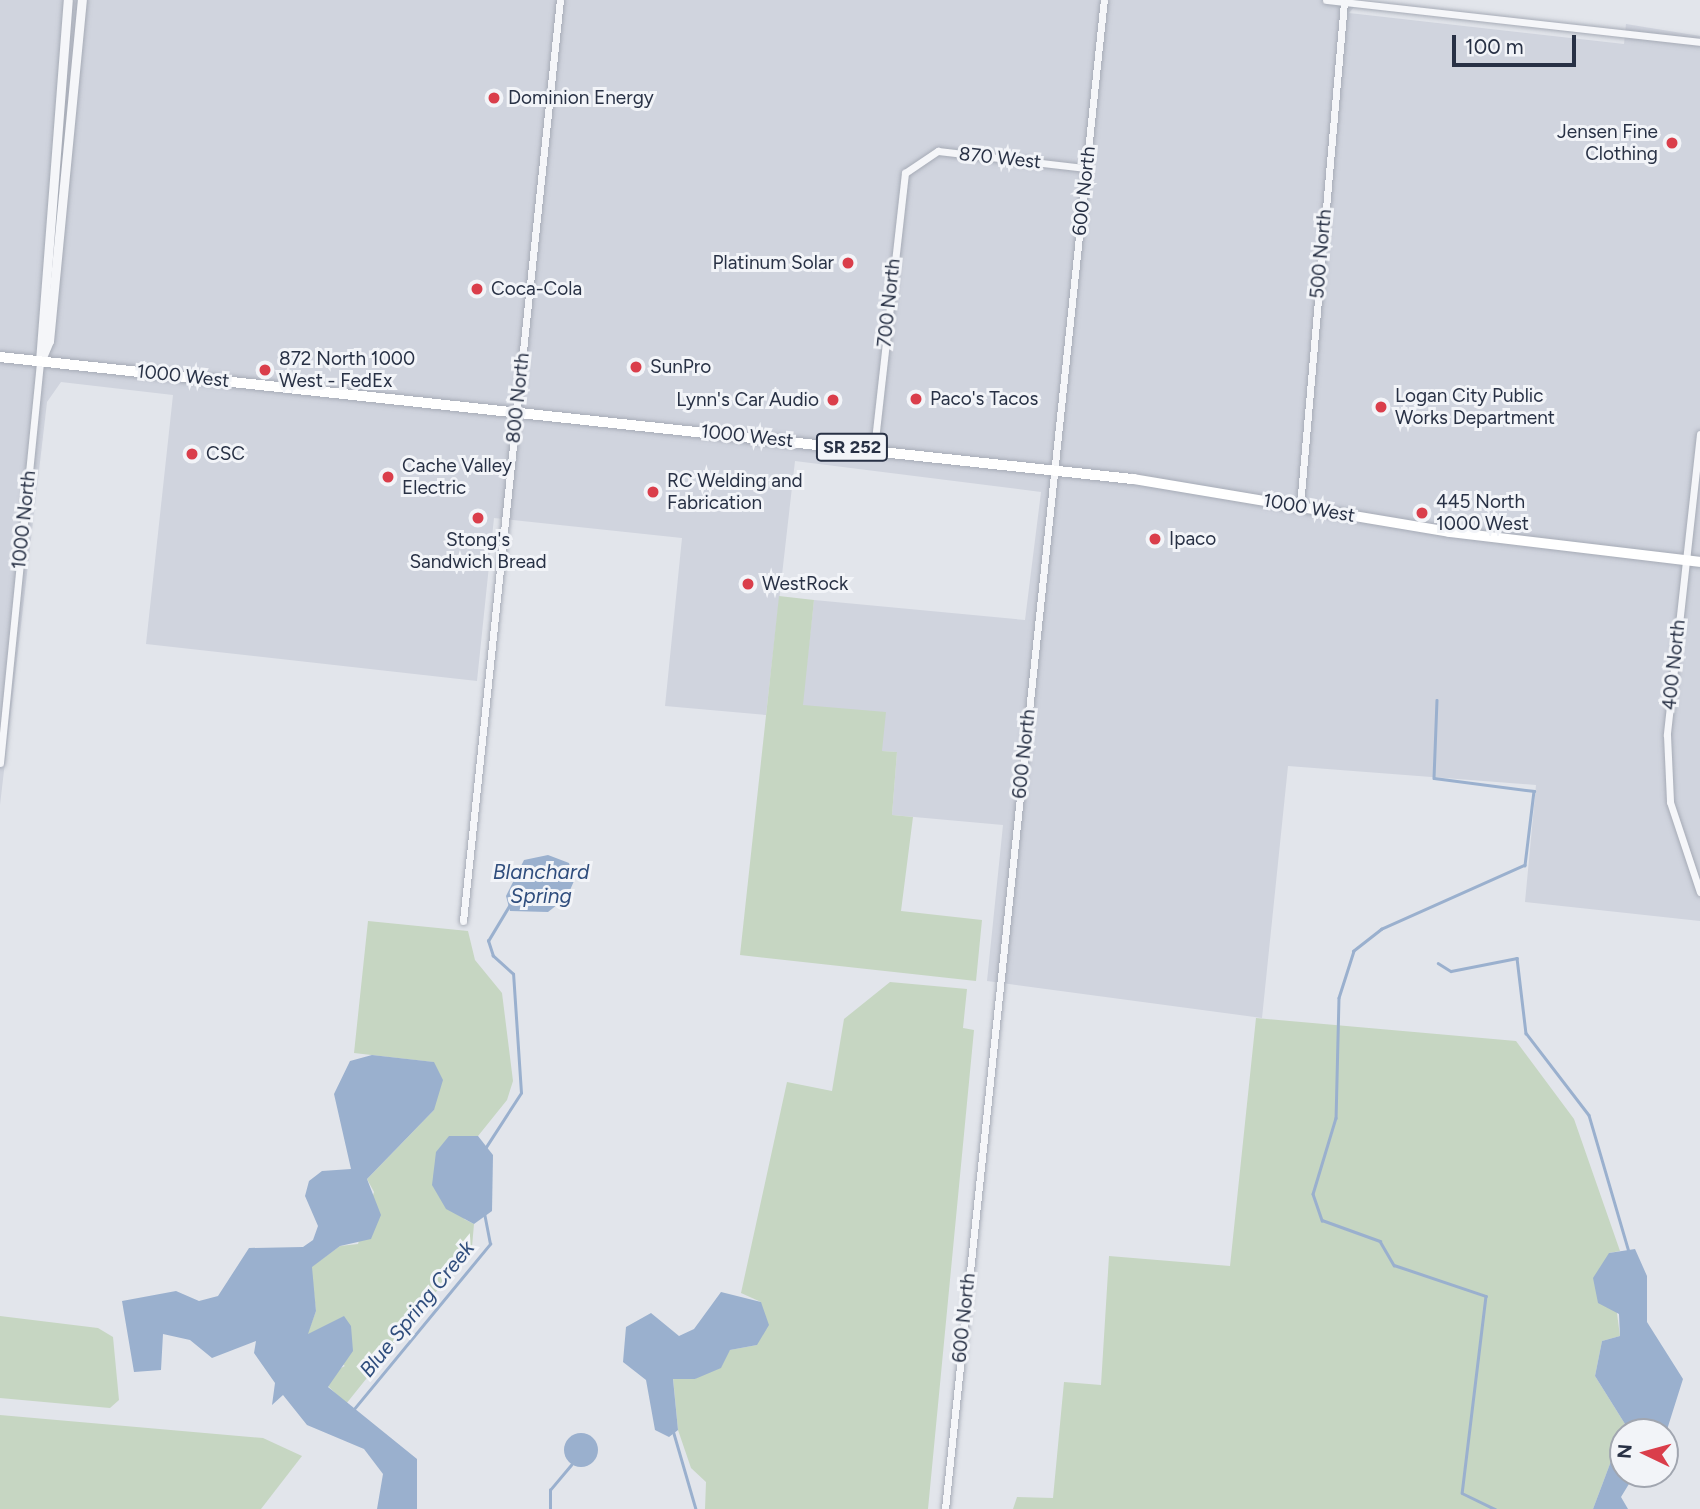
<!DOCTYPE html>
<html>
<head>
<meta charset="utf-8">
<style>
  body { margin:0 }
  #map { position:relative; width:1700px; height:1509px; overflow:hidden; background:#e2e5eb; font-family:Figtree,sans-serif }
  div>[style] { position:absolute }
  .built>* { inset:0; background:#d0d4de }
  .green>* { inset:0; background:#c6d6c2 }
  .water>* { inset:0; background:#9ab0ce }
  .round { border-radius:50% }
  .stream>* { height:2.5px; margin:-1.25px; padding:0 1.25px; transform-origin:1.25px; border-radius:1.25px; background:#9ab0ce }
  .roads { filter:drop-shadow(0 0 2px #a6abb6) drop-shadow(0 0 2px #a6abb6) }
  .minor>* { height:7px; margin:-3.5px; padding:0 3.5px; transform-origin:3.5px; border-radius:3.5px; background:#f5f6f9 }
  .tertiary>* { height:9px; margin:-4.5px; padding:0 4.5px; transform-origin:4.5px; border-radius:4.5px; background:#f5f6f9 }
  .primary>* { height:10px; margin:-5px; padding:0 5px; transform-origin:5px; border-radius:5px; background:#fff }
  .dots>* { width:19px; height:19px; translate:-50% -50%; box-sizing:border-box; border:4px solid #f2f4f8; border-radius:50% }
  span { translate:-50% -50%; white-space:nowrap; text-align:center; line-height:1.15; -webkit-text-stroke:6px #f2f4f8; paint-order:stroke }
  .shield-label span { padding:2px 5px; background:#f2f4f8; border:2px solid; border-radius:5px; -webkit-text-stroke-width:0 }
  .shield-label { font-size:18px; color:#283145; font-weight:700 }
  .poi-label { font-size:19px; color:#283145 }
  .left { translate:0 -50%; text-align:left }
  .right { translate:-100% -50%; text-align:right }
  .street-label { font-size:19px; color:#283145 }
  .water-label { font-size:21px; color:#2f4d7d; font-style:italic }
  .north { position:absolute; left:1609px; top:1418px; width:70px; height:70px; box-sizing:border-box; background:#f2f4f8; border:2px solid #a1a6b0; border-radius:50%; rotate:275deg; font-size:19px; font-weight:700; line-height:28px; text-align:center; color:#283145 }
  .north::after { content:''; display:block; margin:auto; width:24px; height:32px; background:#da3e4b; clip-path:polygon(50% 0,100% 100%,50% 72%,0 100%) }
  .scale { position:absolute; left:1452px; top:35px; width:124px; height:32px; box-sizing:border-box; border:4px solid #283145; border-top:0; padding-left:9px; font-size:21px; line-height:24px; white-space:nowrap; color:#283145; -webkit-text-stroke:5px #f2f4f8; paint-order:stroke }
</style>
</head>
<body>
<div id="map">
  <div class="built">
    <div style="clip-path:polygon(0 0,1360px 0,1349px 13px,1624px 44px,1626px 24px,1700px 36px,1700px 921px,1525px 902px,1536px 785px,1288px 766px,1262px 1018px,987px 981px,1003px 825px,892px 815px,897px 752px,882px 751px,802px 705px,814px 600px,1025px 620px,1041px 492px,795px 461px,766px 715px,665px 706px,682px 538px,494px 518px,477px 681px,146px 644px,173px 395px,61px 382px,47px 402px,0 805px)"></div>
  </div>
  <div class="green">
    <div style="clip-path:polygon(779px 596px,814px 600px,803px 705px,886px 712px,882px 751px,897px 752px,892px 815px,913px 817px,901px 911px,982px 920px,976px 981px,740px 955px)"></div>
    <div style="clip-path:polygon(368px 921px,468px 931px,475px 960px,502px 993px,513px 1081px,507px 1100px,478px 1136px,449px 1136px,464px 1219px,474px 1224px,472px 1247px,346px 1404px,328px 1386px,332px 1372px,345px 1366px,307px 1335px,316px 1311px,311px 1267px,340px 1246px,358px 1244px,374px 1192px,367px 1179px,434px 1110px,433px 1062px,354px 1053px)"></div>
    <div style="clip-path:polygon(890px 982px,967px 989px,963px 1028px,974px 1030px,928px 1509px,705px 1509px,706px 1482px,691px 1468px,678px 1430px,673px 1378px,695px 1379px,730px 1350px,757px 1345px,761px 1302px,741px 1293px,787px 1082px,832px 1091px,844px 1019px)"></div>
    <div style="clip-path:polygon(1256px 1018px,1516px 1041px,1574px 1119px,1620px 1251px,1609px 1253px,1620px 1336px,1602px 1341px,1595px 1376px,1625px 1424px,1593px 1509px,1013px 1509px,1017px 1497px,1053px 1498px,1064px 1382px,1101px 1385px,1109px 1256px,1230px 1266px)"></div>
    <div style="clip-path:polygon(0 1316px,98px 1328px,113px 1337px,119px 1400px,110px 1408px,0 1398px)"></div>
    <div style="clip-path:polygon(0 1415px,263px 1438px,302px 1456px,261px 1509px,0 1509px)"></div>
  </div>
  <div class="water">
    <div style="clip-path:polygon(548px 855px,569px 863px,574px 881px,567px 897px,548px 912px,510px 911px,506px 896px,524px 860px)"></div>
    <div style="clip-path:polygon(372px 1055px,434px 1062px,443px 1080px,434px 1110px,367px 1179px,381px 1215px,371px 1239px,340px 1246px,312px 1267px,316px 1311px,308px 1334px,344px 1316px,351px 1326px,353px 1351px,328px 1387px,417px 1459px,417px 1509px,377px 1509px,383px 1474px,364px 1449px,307px 1425px,283px 1395px,272px 1405px,275px 1383px,254px 1353px,256px 1341px,212px 1358px,190px 1340px,163px 1334px,161px 1370px,134px 1372px,122px 1301px,176px 1291px,199px 1301px,218px 1296px,249px 1248px,303px 1247px,313px 1240px,318px 1226px,305px 1196px,309px 1181px,322px 1171px,351px 1169px,334px 1094px,350px 1061px)"></div>
    <div style="clip-path:polygon(449px 1136px,478px 1136px,493px 1155px,492px 1211px,474px 1224px,446px 1209px,432px 1185px,436px 1152px)"></div>
    <div style="clip-path:polygon(1635px 1249px,1647px 1276px,1647px 1322px,1683px 1379px,1665px 1436px,1623px 1432px,1623px 1474px,1635px 1474px,1621px 1497px,1628px 1509px,1593px 1509px,1625px 1424px,1595px 1376px,1602px 1341px,1620px 1336px,1619px 1314px,1598px 1303px,1593px 1278px,1609px 1253px)"></div>
    <div style="clip-path:polygon(721px 1292px,761px 1302px,769px 1325px,757px 1345px,730px 1350px,721px 1368px,695px 1379px,673px 1379px,678px 1430px,669px 1437px,655px 1430px,646px 1380px,623px 1362px,626px 1327px,651px 1313px,679px 1336px,694px 1329px)"></div>
    <div class="round" style="left:564px;top:1433px;width:34px;height:34px"></div>
  </div>
  <div class="stream">
    <div style="left:1437px;top:700px;width:78px;rotate:92.2deg"></div>
    <div style="left:1434px;top:778px;width:101px;rotate:7.4deg"></div>
    <div style="left:1534px;top:791px;width:75px;rotate:96.9deg"></div>
    <div style="left:1525px;top:865px;width:157px;rotate:155.9deg"></div>
    <div style="left:1382px;top:929px;width:36px;rotate:142deg"></div>
    <div style="left:1354px;top:951px;width:49px;rotate:107.7deg"></div>
    <div style="left:1339px;top:998px;width:120px;rotate:91.4deg"></div>
    <div style="left:1336px;top:1118px;width:79px;rotate:106.8deg"></div>
    <div style="left:1313px;top:1194px;width:28px;rotate:71deg"></div>
    <div style="left:1322px;top:1220px;width:62px;rotate:19.9deg"></div>
    <div style="left:1380px;top:1241px;width:28px;rotate:60deg"></div>
    <div style="left:1394px;top:1265px;width:97px;rotate:18.6deg"></div>
    <div style="left:1486px;top:1296px;width:198px;rotate:96.9deg"></div>
    <div style="left:1462px;top:1493px;width:37px;rotate:26deg"></div>
    <div style="left:1438px;top:963px;width:15px;rotate:32deg"></div>
    <div style="left:1451px;top:971px;width:67px;rotate:-11.1deg"></div>
    <div style="left:1517px;top:958px;width:76px;rotate:83.2deg"></div>
    <div style="left:1526px;top:1033px;width:103px;rotate:52.5deg"></div>
    <div style="left:1589px;top:1115px;width:143px;rotate:73.7deg"></div>
    <div style="left:486px;top:1147px;width:64px;rotate:-57.1deg"></div>
    <div style="left:521px;top:1093px;width:119px;rotate:-93.8deg"></div>
    <div style="left:513px;top:974px;width:27px;rotate:-138deg"></div>
    <div style="left:493px;top:956px;width:16px;rotate:-108deg"></div>
    <div style="left:488px;top:941px;width:41px;rotate:-59deg"></div>
    <div style="left:354px;top:1409px;width:214px;rotate:-50.5deg"></div>
    <div style="left:490px;top:1244px;width:31px;rotate:-101deg"></div>
    <div style="left:673px;top:1430px;width:82px;rotate:73.8deg"></div>
    <div style="left:550px;top:1509px;width:19px;rotate:-90deg"></div>
    <div style="left:550px;top:1490px;width:33px;rotate:-50deg"></div>
  </div>
  <div class="roads">
    <div class="minor">
      <div style="left:1326px;top:0;width:376px;rotate:6.4deg"></div>
      <div style="left:1700px;top:434px;width:303px;rotate:96.3deg"></div>
      <div style="left:1667px;top:735px;width:67px;rotate:87.4deg"></div>
      <div style="left:1670px;top:802px;width:95px;rotate:71.6deg"></div>
      <div style="left:874px;top:449px;width:278px;rotate:-83.6deg"></div>
      <div style="left:905px;top:173px;width:40px;rotate:-34deg"></div>
      <div style="left:938px;top:151px;width:149px;rotate:6.6deg"></div>
      <div style="left:1300px;top:506px;width:506px;rotate:-85.01deg"></div>
      <div style="left:0;top:763px;width:403px;rotate:-84.3deg"></div>
      <div style="left:463px;top:921px;width:926px;rotate:-83.99deg"></div>
      <div style="left:945px;top:1509px;width:1517px;rotate:-83.99deg"></div>
    </div>
    <div class="tertiary">
      <div style="left:40px;top:361px;width:362px;rotate:-85.6deg"></div>
      <div style="left:40px;top:362px;width:23px;rotate:-67deg"></div>
      <div style="left:49px;top:341px;width:343px;rotate:-84.5deg"></div>
    </div>
    <div class="primary">
      <div style="left:0;top:357px;width:1140px;rotate:6.15deg"></div>
      <div style="left:1133px;top:479px;width:320px;rotate:9.5deg"></div>
      <div style="left:1449px;top:532px;width:253px;rotate:6.8deg"></div>
    </div>
  </div>
  <div class="dots">
    <div style="left:494px;top:98px;background:#da3e4b"></div>
    <div style="left:1672px;top:143px;background:#da3e4b"></div>
    <div style="left:848px;top:263px;background:#da3e4b"></div>
    <div style="left:477px;top:289px;background:#da3e4b"></div>
    <div style="left:636px;top:367px;background:#da3e4b"></div>
    <div style="left:265px;top:370px;background:#da3e4b"></div>
    <div style="left:916px;top:399px;background:#da3e4b"></div>
    <div style="left:833px;top:400px;background:#da3e4b"></div>
    <div style="left:1381px;top:407px;background:#da3e4b"></div>
    <div style="left:192px;top:454px;background:#da3e4b"></div>
    <div style="left:388px;top:477px;background:#da3e4b"></div>
    <div style="left:653px;top:492px;background:#da3e4b"></div>
    <div style="left:1422px;top:513px;background:#da3e4b"></div>
    <div style="left:478px;top:518px;background:#da3e4b"></div>
    <div style="left:1155px;top:539px;background:#da3e4b"></div>
    <div style="left:748px;top:584px;background:#da3e4b"></div>
  </div>
  <div class="shield-label">
    <span style="left:852px;top:447px">SR 252</span>
  </div>
  <div class="poi-label">
    <span class="left" style="left:508px;top:98px">Dominion Energy</span>
    <span class="right" style="left:1658px;top:143px">Jensen Fine<br>Clothing</span>
    <span class="right" style="left:834px;top:263px">Platinum Solar</span>
    <span class="left" style="left:491px;top:289px">Coca-Cola</span>
    <span class="left" style="left:279px;top:370px">872 North 1000<br>West - FedEx</span>
    <span class="left" style="left:650px;top:367px">SunPro</span>
    <span class="left" style="left:1395px;top:407px">Logan City Public<br>Works Department</span>
    <span class="left" style="left:930px;top:399px">Paco's Tacos</span>
    <span class="right" style="left:819px;top:400px">Lynn's Car Audio</span>
    <span class="left" style="left:206px;top:454px">CSC</span>
    <span class="left" style="left:402px;top:477px">Cache Valley<br>Electric</span>
    <span class="left" style="left:667px;top:492px">RC Welding and<br>Fabrication</span>
    <span class="left" style="left:1436px;top:513px">445 North<br>1000 West</span>
    <span class="left" style="left:1169px;top:539px">Ipaco</span>
    <span style="left:478px;top:551px">Stong's<br>Sandwich Bread</span>
    <span class="left" style="left:762px;top:584px">WestRock</span>
  </div>
  <div class="street-label">
    <span style="left:1000px;top:158px;rotate:6deg">870 West</span>
    <span style="left:1084px;top:191px;rotate:-84deg">600 North</span>
    <span style="left:1321px;top:254px;rotate:-85deg">500 North</span>
    <span style="left:889px;top:303px;rotate:-84deg">700 North</span>
    <span style="left:183px;top:376px;rotate:6deg">1000 West</span>
    <span style="left:518px;top:398px;rotate:-84deg">800 North</span>
    <span style="left:747px;top:436px;rotate:6deg">1000 West</span>
    <span style="left:1309px;top:508px;rotate:10deg">1000 West</span>
    <span style="left:24px;top:520px;rotate:-84deg">1000 North</span>
    <span style="left:1674px;top:665px;rotate:-84deg">400 North</span>
    <span style="left:1024px;top:754px;rotate:-84deg">600 North</span>
    <span style="left:964px;top:1318px;rotate:-84deg">600 North</span>
  </div>
  <div class="water-label">
    <span style="left:541px;top:884px">Blanchard<br>Spring</span>
    <span style="left:417px;top:1309px;rotate:-51deg">Blue Spring Creek</span>
  </div>
  <div class="north">N</div>
  <div class="scale">100 m</div>
</div>
</body>
</html>
